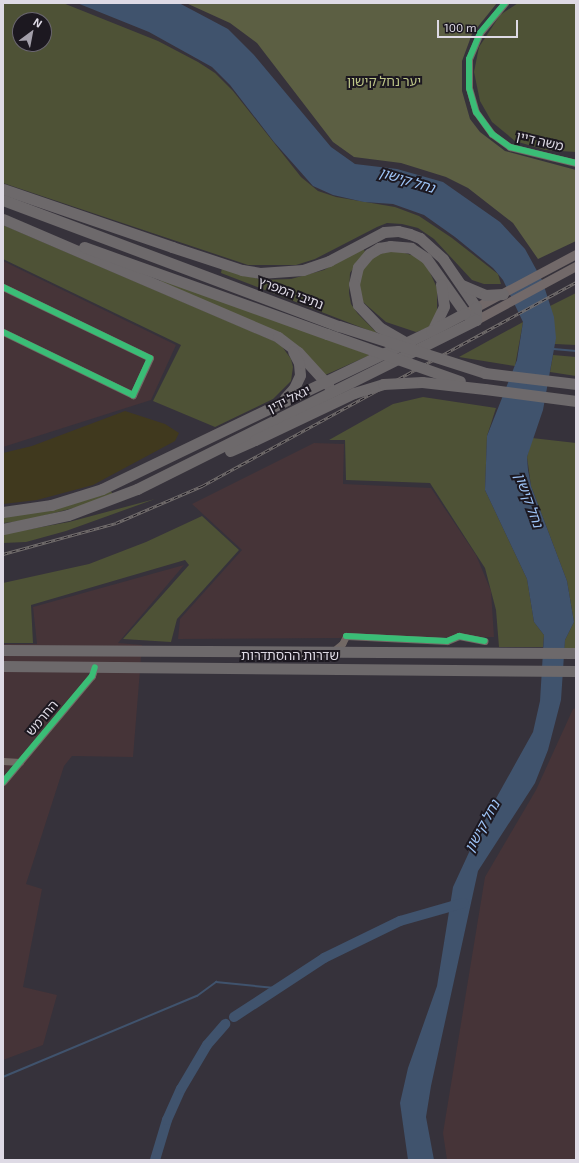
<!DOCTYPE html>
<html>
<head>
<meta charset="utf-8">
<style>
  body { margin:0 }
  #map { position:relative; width:579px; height:1163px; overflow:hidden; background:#36323b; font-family:"Exo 2","Noto Sans Hebrew",sans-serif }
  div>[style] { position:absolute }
  .industrial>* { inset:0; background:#463438 }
  .green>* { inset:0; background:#4e5236 }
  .forest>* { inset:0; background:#5c5f43 }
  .sand>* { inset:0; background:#40391e }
  .water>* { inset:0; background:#40536d }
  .stream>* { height:1.5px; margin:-0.75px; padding:0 0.75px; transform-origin:0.75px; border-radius:0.75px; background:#40536d }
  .river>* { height:10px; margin:-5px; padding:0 5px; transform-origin:5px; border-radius:5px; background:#40536d }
  .minor>* { height:7px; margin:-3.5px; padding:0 3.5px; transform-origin:3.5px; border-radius:3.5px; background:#726965 }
  .major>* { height:9px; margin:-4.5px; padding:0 4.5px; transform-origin:4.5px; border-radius:4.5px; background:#726969 }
  .highway>* { height:11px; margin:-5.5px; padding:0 5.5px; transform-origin:5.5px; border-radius:5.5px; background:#6d696b }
  .rail>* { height:3px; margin-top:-1.5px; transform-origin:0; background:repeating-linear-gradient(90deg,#1c1820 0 4.5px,#736e6d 0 9px); box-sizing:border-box; border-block:1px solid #736e6d }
  .highway-bridge>* { height:11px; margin:-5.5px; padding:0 5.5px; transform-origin:5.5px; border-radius:5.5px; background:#6d696b }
  .cycleway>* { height:6px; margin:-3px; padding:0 3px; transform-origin:3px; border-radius:3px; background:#3abd76 }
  span { translate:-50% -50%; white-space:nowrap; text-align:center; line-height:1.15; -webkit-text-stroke:4px #1c1820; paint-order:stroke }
  .park-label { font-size:13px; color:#bcc487 }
  .street-label { font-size:13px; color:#dedae5 }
  .water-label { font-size:14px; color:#9ec4f7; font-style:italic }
  .frame { position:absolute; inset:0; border:4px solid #dedae5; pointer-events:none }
  .north { position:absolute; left:12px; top:12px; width:40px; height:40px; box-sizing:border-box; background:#1c1820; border:1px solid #6a666f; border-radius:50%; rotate:32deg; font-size:11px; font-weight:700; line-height:16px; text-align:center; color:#dedae5 }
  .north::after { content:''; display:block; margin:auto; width:14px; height:18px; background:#a39faa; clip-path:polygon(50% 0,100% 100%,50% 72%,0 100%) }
  .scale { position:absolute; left:437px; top:20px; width:81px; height:18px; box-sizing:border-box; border:2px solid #dedae5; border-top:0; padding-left:5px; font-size:12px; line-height:14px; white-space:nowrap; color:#dedae5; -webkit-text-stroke:3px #1c1820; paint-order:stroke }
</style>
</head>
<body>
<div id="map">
  <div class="industrial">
    <div style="clip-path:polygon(3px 261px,176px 345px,151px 400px,3px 447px)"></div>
    <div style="clip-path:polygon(314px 443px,344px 444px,343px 484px,431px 488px,476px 555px,491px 591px,494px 637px,178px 639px,180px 619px,242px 550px,192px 504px)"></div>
    <div style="clip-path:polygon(184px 565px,118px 643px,142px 645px,133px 757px,72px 756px,64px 766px,26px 884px,42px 889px,23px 987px,57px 995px,43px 1045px,3px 1060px,3px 644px,37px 644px,33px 607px)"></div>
    <div style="clip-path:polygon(576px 708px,576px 1160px,447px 1160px,443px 1133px,485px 877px,536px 790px,573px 709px)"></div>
  </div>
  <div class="green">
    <div style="clip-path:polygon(evenodd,3px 3px,63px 3px,158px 41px,198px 62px,215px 73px,233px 91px,301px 177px,318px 191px,336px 197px,395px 207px,419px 216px,452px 238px,498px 274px,501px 284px,484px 284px,472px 280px,434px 239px,418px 228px,402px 224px,387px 223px,377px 227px,315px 259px,296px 265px,248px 265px,3px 183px,3px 3px,20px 20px,44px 20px,44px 44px,20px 44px,20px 20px)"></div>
    <div style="clip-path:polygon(518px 3px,576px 3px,576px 152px,545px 150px,515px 141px,492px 122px,480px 101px,474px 72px,479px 47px,500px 15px)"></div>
    <div style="clip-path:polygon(3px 225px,272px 340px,281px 345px,291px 359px,293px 367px,291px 381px,273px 399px,215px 427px,153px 401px,181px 345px,3px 259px)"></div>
    <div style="clip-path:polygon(363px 247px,365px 252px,350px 273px,349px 293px,351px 304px,358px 314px,378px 334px,221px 273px,222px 268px,262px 280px,291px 279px,324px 270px)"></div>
    <div style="clip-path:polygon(395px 250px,418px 257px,427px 266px,437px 288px,437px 314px,428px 328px,416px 332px,386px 322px,363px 302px,359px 284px,364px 266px,372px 256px)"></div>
    <div style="clip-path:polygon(161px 278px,370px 355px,323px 376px,306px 356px,160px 281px)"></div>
    <div style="clip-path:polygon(576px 293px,576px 345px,555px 344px,550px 306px)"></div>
    <div style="clip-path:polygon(523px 322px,515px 366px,459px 357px)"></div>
    <div style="clip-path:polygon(553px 355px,576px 357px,576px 376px,550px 372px)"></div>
    <div style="clip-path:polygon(423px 397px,496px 408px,487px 436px,485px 490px,527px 579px,534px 622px,544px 635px,543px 647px,499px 647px,496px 610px,485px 568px,430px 483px,346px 480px,345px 440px,329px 440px,393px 404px)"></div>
    <div style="clip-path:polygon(532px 438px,576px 443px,576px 649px,564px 649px,565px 640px,574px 622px,567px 581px,531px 486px,527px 457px)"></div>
    <div style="clip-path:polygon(111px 491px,113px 495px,89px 504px,23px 521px,3px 523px,3px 516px)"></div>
    <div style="clip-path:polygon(155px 499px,66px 531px,26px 542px,3px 543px,3px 534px,69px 522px)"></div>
    <div style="clip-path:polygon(202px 516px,239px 550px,177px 619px,171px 642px,123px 639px,189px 565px,185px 560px,31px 605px,33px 643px,3px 643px,3px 583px,89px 564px,146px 542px)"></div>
  </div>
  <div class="forest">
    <div style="clip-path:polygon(186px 3px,497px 3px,472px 34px,462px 61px,462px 91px,470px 119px,480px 132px,505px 151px,576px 170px,576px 241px,538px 259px,513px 223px,468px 188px,446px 177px,401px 163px,354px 157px,333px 142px,257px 43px,230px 23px)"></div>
  </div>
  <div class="sand">
    <div style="clip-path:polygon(125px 411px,165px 424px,179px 433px,175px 441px,93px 485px,37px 500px,3px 504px,3px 453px,32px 446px)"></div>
  </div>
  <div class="water">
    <div style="clip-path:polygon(77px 3px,179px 3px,228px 29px,254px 55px,331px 147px,355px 164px,397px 169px,443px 182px,500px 222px,525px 249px,542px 280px,554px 317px,556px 338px,543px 410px,527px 457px,528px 470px,531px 486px,567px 581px,574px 622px,565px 640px,561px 700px,548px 750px,535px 783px,478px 871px,431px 1086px,426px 1117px,434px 1160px,408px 1160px,400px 1103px,408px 1068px,437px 986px,453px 887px,484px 820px,533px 732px,540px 701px,544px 635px,534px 622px,527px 579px,485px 490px,487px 436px,517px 360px,523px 322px,503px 280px,493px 268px,455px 237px,424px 215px,393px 204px,364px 202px,333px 195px,313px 186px,274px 142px,230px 85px,212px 67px,149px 32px)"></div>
  </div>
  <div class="stream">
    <div style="left:554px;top:349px;width:22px;rotate:5deg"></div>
    <div style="left:3px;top:1077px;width:210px;rotate:-22.7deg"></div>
    <div style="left:197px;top:996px;width:24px;rotate:-36deg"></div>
    <div style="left:216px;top:982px;width:59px;rotate:5.8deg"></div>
  </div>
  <div class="river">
    <div style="left:234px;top:1017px;width:108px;rotate:-33.2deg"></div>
    <div style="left:324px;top:958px;width:85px;rotate:-26deg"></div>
    <div style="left:400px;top:921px;width:66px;rotate:-15.9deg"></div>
    <div style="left:155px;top:1160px;width:42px;rotate:-73.3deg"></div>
    <div style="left:167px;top:1120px;width:34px;rotate:-66deg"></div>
    <div style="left:181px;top:1089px;width:51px;rotate:-59.4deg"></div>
    <div style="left:207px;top:1045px;width:28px;rotate:-49deg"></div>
  </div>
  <div class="minor">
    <div style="left:505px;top:3px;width:39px;rotate:130deg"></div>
    <div style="left:480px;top:33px;width:28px;rotate:113deg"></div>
    <div style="left:469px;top:59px;width:29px;rotate:90deg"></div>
    <div style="left:469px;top:88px;width:25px;rotate:74deg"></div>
    <div style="left:476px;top:112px;width:27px;rotate:54deg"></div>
    <div style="left:492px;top:134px;width:22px;rotate:36deg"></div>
    <div style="left:510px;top:147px;width:68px;rotate:13.6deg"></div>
    <div style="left:3px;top:287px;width:163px;rotate:25.8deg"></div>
    <div style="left:150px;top:358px;width:41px;rotate:114.7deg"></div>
    <div style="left:133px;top:395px;width:144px;rotate:-154.1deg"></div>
    <div style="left:346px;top:636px;width:101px;rotate:2.8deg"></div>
    <div style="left:447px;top:641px;width:13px;rotate:-23deg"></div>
    <div style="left:459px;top:636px;width:26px;rotate:11deg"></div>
    <div style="left:332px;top:652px;width:13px;rotate:-39deg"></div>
    <div style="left:342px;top:644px;width:9px;rotate:-63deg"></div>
    <div style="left:3px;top:761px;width:17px;rotate:3deg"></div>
    <div style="left:3px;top:782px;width:138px;rotate:-50deg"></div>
    <div style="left:92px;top:676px;width:9px;rotate:-72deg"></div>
  </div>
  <div class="major">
    <div style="left:471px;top:310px;width:119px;rotate:-28.1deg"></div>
    <div style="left:476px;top:320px;width:114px;rotate:-28.4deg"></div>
  </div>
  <div class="highway">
    <div style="left:3px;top:189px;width:179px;rotate:18.9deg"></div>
    <div style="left:172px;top:247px;width:74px;rotate:18.2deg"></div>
    <div style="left:242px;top:270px;width:18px;rotate:9deg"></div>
    <div style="left:260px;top:273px;width:43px;rotate:-4deg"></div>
    <div style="left:303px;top:270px;width:28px;rotate:-19deg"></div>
    <div style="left:329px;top:261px;width:62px;rotate:-27.8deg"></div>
    <div style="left:384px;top:232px;width:14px;rotate:-4deg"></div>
    <div style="left:398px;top:231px;width:12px;rotate:14deg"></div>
    <div style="left:410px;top:234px;width:11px;rotate:22deg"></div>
    <div style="left:420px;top:238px;width:31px;rotate:42deg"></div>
    <div style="left:443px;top:259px;width:58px;rotate:55.5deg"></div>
    <div style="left:476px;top:307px;width:13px;rotate:90deg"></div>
    <div style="left:3px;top:200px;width:359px;rotate:20.6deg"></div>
    <div style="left:3px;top:219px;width:299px;rotate:23.2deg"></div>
    <div style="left:278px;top:337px;width:25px;rotate:37deg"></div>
    <div style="left:298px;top:352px;width:45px;rotate:47.7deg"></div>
    <div style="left:84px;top:247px;width:258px;rotate:19.7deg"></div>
    <div style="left:358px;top:267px;width:17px;rotate:-50deg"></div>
    <div style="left:369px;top:254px;width:12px;rotate:-31deg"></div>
    <div style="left:379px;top:248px;width:11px;rotate:-10deg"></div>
    <div style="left:390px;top:246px;width:21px;rotate:5deg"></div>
    <div style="left:411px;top:248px;width:18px;rotate:34deg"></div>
    <div style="left:426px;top:258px;width:67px;rotate:54.7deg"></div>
    <div style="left:465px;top:313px;width:7px;rotate:34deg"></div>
    <div style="left:462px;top:285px;width:25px;rotate:23deg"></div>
    <div style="left:485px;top:295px;width:18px;rotate:-3deg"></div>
    <div style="left:433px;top:329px;width:25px;rotate:-64deg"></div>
    <div style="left:444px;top:306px;width:22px;rotate:-98deg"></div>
    <div style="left:485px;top:389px;width:92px;rotate:7.5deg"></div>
    <div style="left:285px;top:398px;width:13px;rotate:-48deg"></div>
    <div style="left:294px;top:388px;width:14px;rotate:-65deg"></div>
    <div style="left:300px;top:375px;width:12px;rotate:-95deg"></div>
    <div style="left:299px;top:363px;width:13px;rotate:-117deg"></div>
    <div style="left:230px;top:451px;width:27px;rotate:-24deg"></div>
    <div style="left:3px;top:512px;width:49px;rotate:-8.3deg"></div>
    <div style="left:51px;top:505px;width:53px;rotate:-17.4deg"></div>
    <div style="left:102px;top:489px;width:365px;rotate:-25.7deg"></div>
    <div style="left:431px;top:331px;width:38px;rotate:-28deg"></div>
    <div style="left:3px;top:529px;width:66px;rotate:-12.2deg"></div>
    <div style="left:68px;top:515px;width:74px;rotate:-20.6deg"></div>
    <div style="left:137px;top:489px;width:379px;rotate:-26.5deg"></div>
    <div style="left:3px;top:650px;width:573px;rotate:0.3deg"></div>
    <div style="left:3px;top:666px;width:573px;rotate:0.5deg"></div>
  </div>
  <div class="rail">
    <div style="left:3px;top:554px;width:117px;rotate:-15.3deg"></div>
    <div style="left:116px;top:523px;width:94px;rotate:-23.3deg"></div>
    <div style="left:202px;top:486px;width:426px;rotate:-28.6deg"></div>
  </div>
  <div class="highway-bridge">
    <div style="left:358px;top:267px;width:17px;rotate:103deg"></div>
    <div style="left:354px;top:284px;width:21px;rotate:79deg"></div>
    <div style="left:358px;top:305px;width:30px;rotate:46deg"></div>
    <div style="left:379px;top:327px;width:36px;rotate:30deg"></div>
    <div style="left:339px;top:326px;width:153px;rotate:17.8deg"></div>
    <div style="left:485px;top:373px;width:92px;rotate:6.9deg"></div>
    <div style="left:327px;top:334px;width:141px;rotate:19.5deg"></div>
    <div style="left:255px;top:440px;width:110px;rotate:-25.4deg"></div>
    <div style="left:354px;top:393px;width:30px;rotate:-17deg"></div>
    <div style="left:383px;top:384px;width:39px;rotate:-3deg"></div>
    <div style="left:422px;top:382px;width:63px;rotate:6.3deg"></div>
  </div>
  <div class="cycleway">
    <div style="left:505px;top:3px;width:39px;rotate:130deg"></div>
    <div style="left:480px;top:33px;width:28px;rotate:113deg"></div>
    <div style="left:469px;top:59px;width:29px;rotate:90deg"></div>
    <div style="left:469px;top:88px;width:25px;rotate:74deg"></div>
    <div style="left:476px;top:112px;width:27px;rotate:54deg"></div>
    <div style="left:492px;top:134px;width:22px;rotate:36deg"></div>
    <div style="left:510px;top:147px;width:68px;rotate:13.6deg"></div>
    <div style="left:3px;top:287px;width:163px;rotate:25.8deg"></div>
    <div style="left:150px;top:358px;width:41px;rotate:114.7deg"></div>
    <div style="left:133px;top:395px;width:144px;rotate:-154.1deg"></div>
    <div style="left:346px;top:636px;width:101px;rotate:2.8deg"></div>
    <div style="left:447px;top:641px;width:13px;rotate:-23deg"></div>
    <div style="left:459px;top:636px;width:26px;rotate:11deg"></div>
    <div style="left:3px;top:782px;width:138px;rotate:-50deg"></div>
    <div style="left:92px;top:676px;width:9px;rotate:-72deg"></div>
  </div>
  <div class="park-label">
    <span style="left:384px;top:81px">יער נחל קישון</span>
  </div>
  <div class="street-label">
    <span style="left:540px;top:141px;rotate:13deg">משה דיין</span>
    <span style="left:291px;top:293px;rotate:21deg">נתיבי המפרץ</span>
    <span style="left:289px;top:399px;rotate:-26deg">יגאל ידין</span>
    <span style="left:290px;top:655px">שדרות ההסתדרות</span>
    <span style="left:42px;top:718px;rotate:-50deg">החרמש</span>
  </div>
  <div class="water-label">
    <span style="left:407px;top:180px;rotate:17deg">נחל קישון</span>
    <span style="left:529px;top:500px;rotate:70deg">נחל קישון</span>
    <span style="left:482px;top:826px;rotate:-61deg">נחל קישון</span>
  </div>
  <div class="frame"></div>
  <div class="north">N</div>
  <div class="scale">100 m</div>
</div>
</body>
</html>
